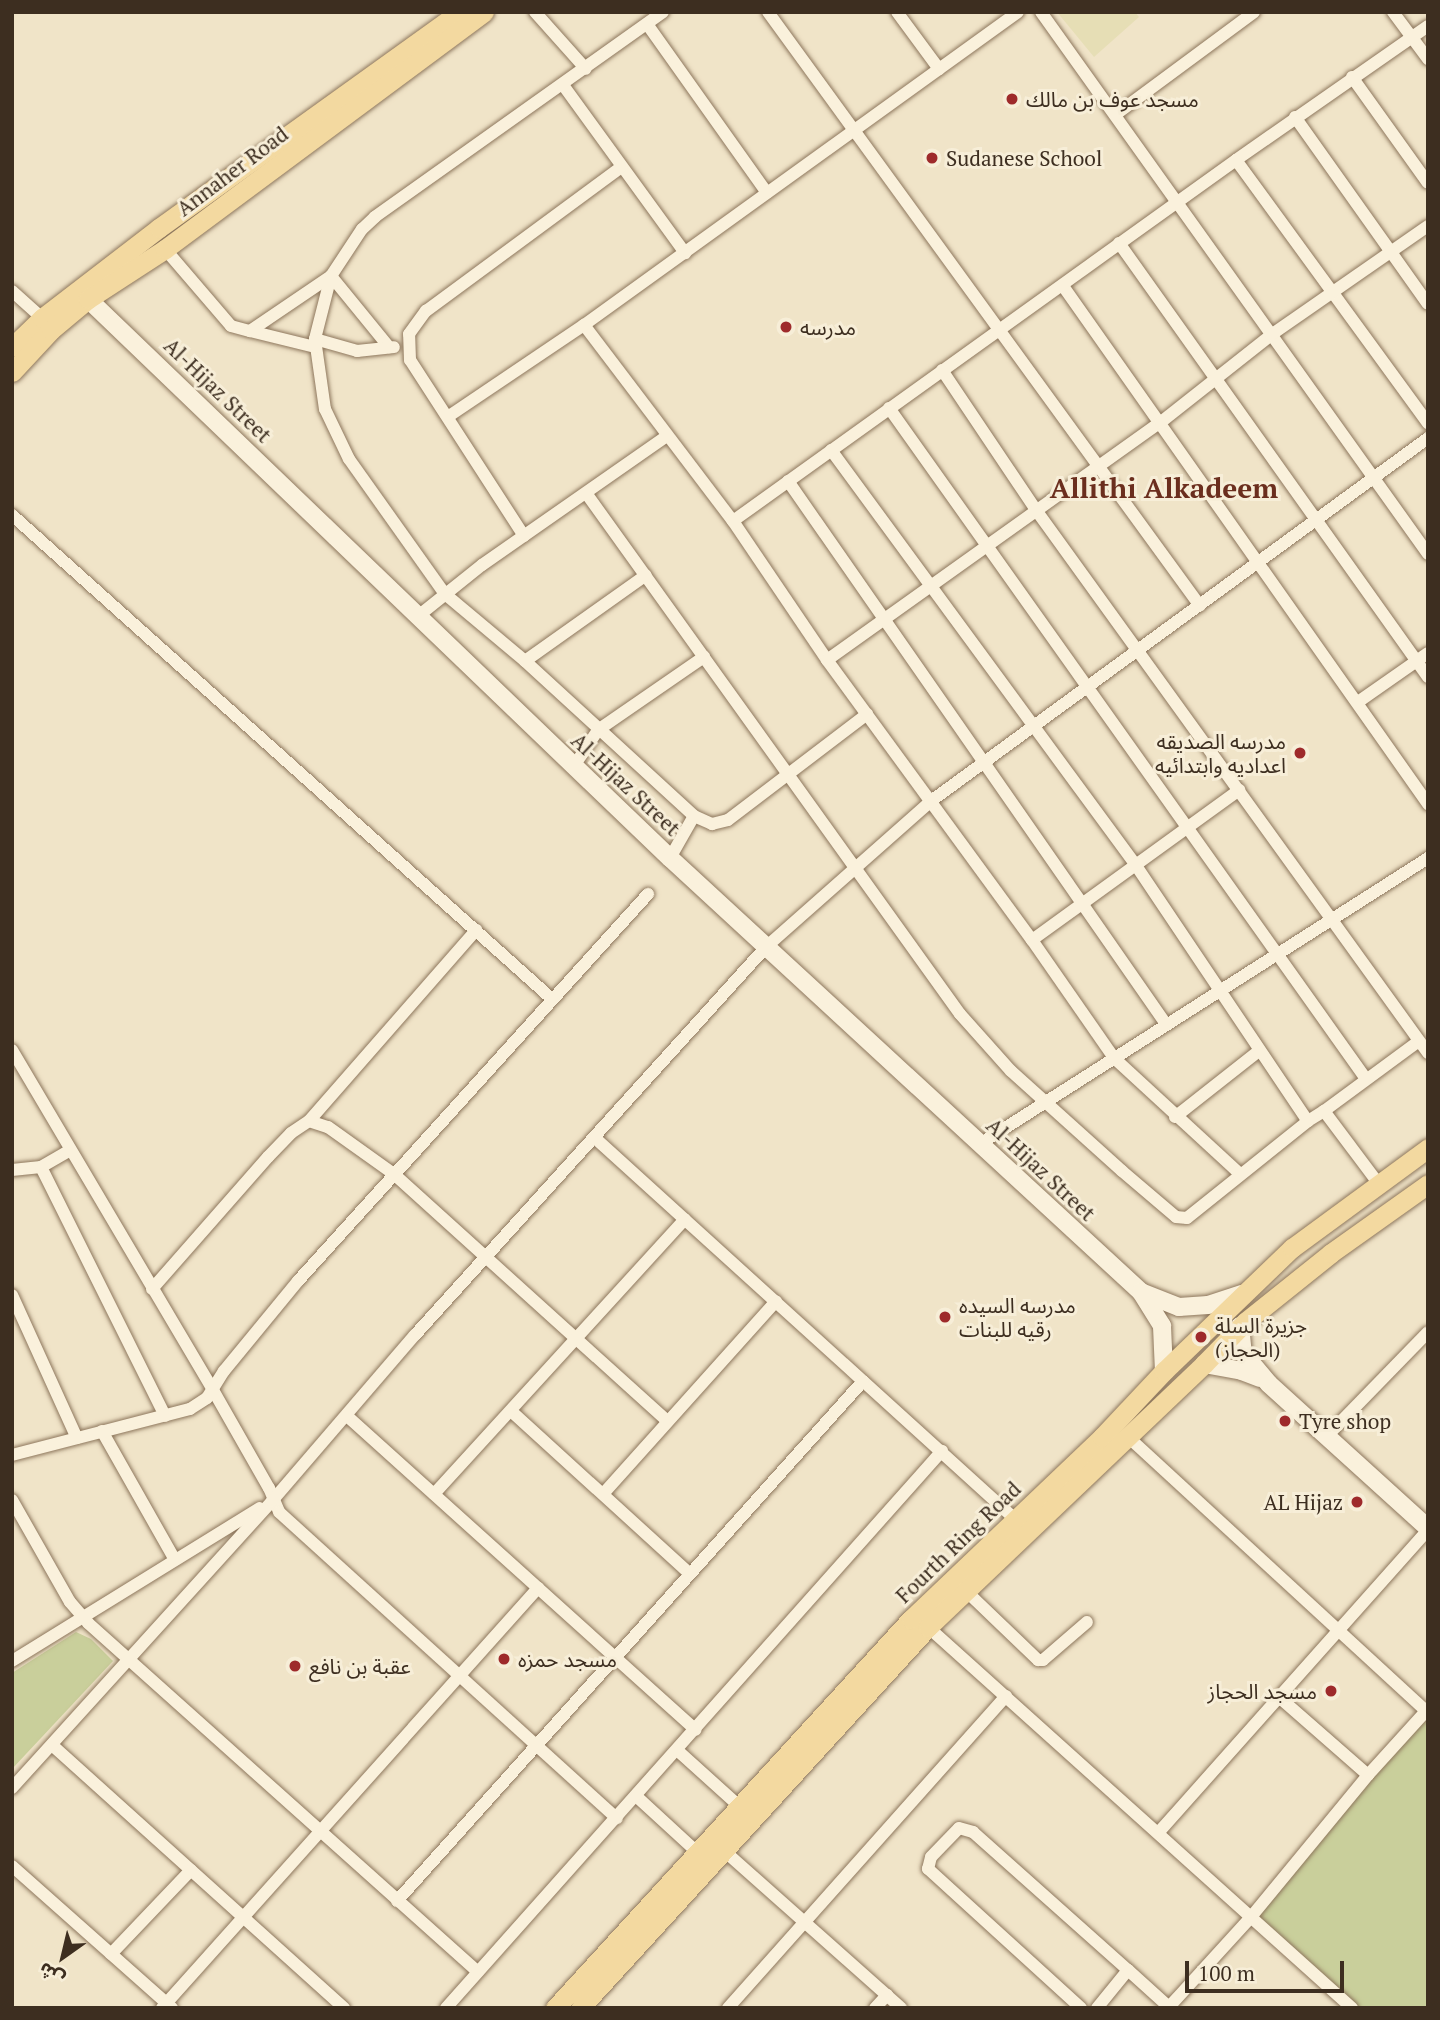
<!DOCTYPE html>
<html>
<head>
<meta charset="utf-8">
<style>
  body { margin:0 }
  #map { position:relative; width:1440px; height:2020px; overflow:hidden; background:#f0e4c8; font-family:"PT Serif","Noto Sans Arabic",serif }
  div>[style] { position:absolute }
  .farmland>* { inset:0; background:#e6deb5 }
  .green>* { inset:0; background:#c9cf9b }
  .roads { filter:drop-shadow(0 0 2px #8d765c) drop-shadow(0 0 2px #8d765c) }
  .street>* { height:12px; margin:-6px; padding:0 6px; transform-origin:6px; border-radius:6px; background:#faf1dc }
  .secondary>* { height:18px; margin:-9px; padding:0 9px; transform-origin:9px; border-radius:9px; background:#faf1dc }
  .primary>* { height:19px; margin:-9.5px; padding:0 9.5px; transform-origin:9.5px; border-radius:9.5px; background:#f3d9a0 }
  .dots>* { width:19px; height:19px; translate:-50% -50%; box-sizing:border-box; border:4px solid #f7eed8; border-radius:50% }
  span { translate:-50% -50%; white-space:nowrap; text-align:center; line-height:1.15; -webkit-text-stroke:6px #f7eed8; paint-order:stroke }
  .poi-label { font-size:21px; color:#3d2e20 }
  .left { translate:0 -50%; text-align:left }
  .right { translate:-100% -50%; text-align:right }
  .street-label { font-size:21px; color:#3d2e20 }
  .district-label { font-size:28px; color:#6b2e1e; font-weight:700 }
  .frame { position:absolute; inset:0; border:14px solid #3d2e20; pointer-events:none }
  .north { position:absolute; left:28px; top:1922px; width:70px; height:70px; -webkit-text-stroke:5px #f7eed8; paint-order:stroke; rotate:214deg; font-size:19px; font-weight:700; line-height:28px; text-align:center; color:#3d2e20 }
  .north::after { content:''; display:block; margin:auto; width:24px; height:32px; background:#3d2e20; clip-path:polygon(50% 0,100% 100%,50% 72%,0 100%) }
  .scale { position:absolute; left:1185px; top:1961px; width:159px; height:32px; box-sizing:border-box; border:4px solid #3d2e20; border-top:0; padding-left:9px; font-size:21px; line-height:24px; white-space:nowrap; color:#3d2e20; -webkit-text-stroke:5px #f7eed8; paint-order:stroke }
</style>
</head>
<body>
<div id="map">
  <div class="farmland">
    <div style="clip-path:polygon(1057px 12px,1135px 12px,1139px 17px,1094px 57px)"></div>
  </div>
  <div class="green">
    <div style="clip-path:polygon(76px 1632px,91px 1639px,113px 1661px,12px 1769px,12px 1673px)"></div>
    <div style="clip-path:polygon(1428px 1714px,1428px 2008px,1344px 2008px,1244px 1918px)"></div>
  </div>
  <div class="roads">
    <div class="street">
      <div style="left:535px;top:12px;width:76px;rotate:48.2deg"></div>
      <div style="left:663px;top:12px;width:354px;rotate:144.6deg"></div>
      <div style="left:375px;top:217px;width:18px;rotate:137deg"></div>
      <div style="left:362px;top:229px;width:56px;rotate:123.4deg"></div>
      <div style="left:331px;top:276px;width:65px;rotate:104.3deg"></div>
      <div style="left:315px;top:339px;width:71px;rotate:81.9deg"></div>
      <div style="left:325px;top:409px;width:55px;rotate:64.4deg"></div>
      <div style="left:349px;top:459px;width:166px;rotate:54.6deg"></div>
      <div style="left:445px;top:594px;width:104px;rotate:39.9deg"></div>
      <div style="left:525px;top:661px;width:229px;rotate:42.5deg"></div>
      <div style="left:694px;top:816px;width:20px;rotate:24deg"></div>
      <div style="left:712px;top:824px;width:16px;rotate:-14deg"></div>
      <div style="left:728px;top:820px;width:175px;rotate:-37.3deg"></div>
      <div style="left:768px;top:12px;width:734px;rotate:53.97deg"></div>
      <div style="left:897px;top:12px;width:71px;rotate:53.6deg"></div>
      <div style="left:1041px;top:12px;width:666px;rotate:54.47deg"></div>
      <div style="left:1393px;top:12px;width:59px;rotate:53.3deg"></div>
      <div style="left:647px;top:24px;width:207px;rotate:54.6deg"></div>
      <div style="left:1428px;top:26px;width:234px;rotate:145.1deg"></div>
      <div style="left:1236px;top:160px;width:326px;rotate:53.9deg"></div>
      <div style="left:1352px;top:77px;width:130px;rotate:54.4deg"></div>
      <div style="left:563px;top:85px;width:208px;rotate:54deg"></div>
      <div style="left:1115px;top:115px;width:173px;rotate:-36.5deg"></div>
      <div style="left:1295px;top:117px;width:229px;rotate:54.6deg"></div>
      <div style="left:1119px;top:243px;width:533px;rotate:54.55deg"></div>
      <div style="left:165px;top:249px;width:101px;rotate:49.4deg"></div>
      <div style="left:231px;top:326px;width:20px;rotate:15deg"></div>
      <div style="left:250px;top:331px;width:98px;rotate:-34.2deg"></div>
      <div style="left:331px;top:276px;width:92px;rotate:50.8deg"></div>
      <div style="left:1063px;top:286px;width:634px;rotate:54.83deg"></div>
      <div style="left:12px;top:291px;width:40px;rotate:42deg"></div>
      <div style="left:584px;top:325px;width:246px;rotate:52.8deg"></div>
      <div style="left:733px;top:521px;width:168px;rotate:55.9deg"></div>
      <div style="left:827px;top:660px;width:347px;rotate:53.8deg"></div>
      <div style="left:1032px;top:940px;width:144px;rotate:55.2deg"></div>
      <div style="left:1114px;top:1058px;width:171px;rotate:42.6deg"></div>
      <div style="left:250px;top:331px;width:67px;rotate:13.8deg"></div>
      <div style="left:315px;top:339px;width:44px;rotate:15.9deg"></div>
      <div style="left:357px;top:351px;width:37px;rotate:-6deg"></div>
      <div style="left:942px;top:370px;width:169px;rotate:56.1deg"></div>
      <div style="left:1036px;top:510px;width:670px;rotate:54.17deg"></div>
      <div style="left:889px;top:408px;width:823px;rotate:54.59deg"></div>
      <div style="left:449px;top:416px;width:163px;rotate:-34deg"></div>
      <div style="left:584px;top:325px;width:535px;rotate:-35.8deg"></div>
      <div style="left:831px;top:450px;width:514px;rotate:53.71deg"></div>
      <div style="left:1135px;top:864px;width:310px;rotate:56.1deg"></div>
      <div style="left:1308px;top:1121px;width:19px;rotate:-32deg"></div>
      <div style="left:1324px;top:1111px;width:90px;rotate:53.1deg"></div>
      <div style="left:788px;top:481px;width:662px;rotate:55.16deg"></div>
      <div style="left:586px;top:493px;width:641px;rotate:54.33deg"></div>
      <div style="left:960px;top:1014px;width:76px;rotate:48.2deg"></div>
      <div style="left:1011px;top:1071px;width:149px;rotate:42deg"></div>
      <div style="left:1122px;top:1171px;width:71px;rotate:40.4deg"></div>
      <div style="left:1176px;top:1217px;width:11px;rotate:5deg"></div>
      <div style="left:1187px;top:1218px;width:155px;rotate:-38.7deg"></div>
      <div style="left:12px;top:515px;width:725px;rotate:41.87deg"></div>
      <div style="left:733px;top:521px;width:619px;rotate:-35.67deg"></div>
      <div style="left:524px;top:536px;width:210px;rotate:-122.9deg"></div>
      <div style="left:410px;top:360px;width:26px;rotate:-92deg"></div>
      <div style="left:409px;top:334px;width:29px;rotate:-54deg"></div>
      <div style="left:426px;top:311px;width:242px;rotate:-36.4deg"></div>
      <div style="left:417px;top:617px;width:83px;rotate:-38.7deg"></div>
      <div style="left:482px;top:565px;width:226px;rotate:-34.9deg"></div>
      <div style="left:827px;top:660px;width:410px;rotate:-35.5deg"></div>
      <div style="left:1161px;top:422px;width:140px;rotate:-38.3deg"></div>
      <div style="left:1271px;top:335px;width:191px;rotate:-34.8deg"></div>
      <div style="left:525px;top:661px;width:148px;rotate:-35.4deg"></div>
      <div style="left:1358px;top:702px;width:85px;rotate:-35deg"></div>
      <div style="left:574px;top:766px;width:43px;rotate:-56.3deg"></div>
      <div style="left:598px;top:730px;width:129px;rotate:-34.6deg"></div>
      <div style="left:670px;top:858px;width:48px;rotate:-60.3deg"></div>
      <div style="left:1032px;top:940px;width:256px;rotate:-35.9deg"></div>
      <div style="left:12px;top:1050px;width:395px;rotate:59.4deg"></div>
      <div style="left:213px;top:1390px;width:113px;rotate:60.3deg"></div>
      <div style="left:269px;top:1488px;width:26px;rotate:67deg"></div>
      <div style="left:279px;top:1512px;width:456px;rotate:42.2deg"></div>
      <div style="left:1324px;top:1111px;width:118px;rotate:-36.4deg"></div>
      <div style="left:1175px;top:1117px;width:107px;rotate:-38.2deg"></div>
      <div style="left:309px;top:1121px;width:254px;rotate:-48.8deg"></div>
      <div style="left:595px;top:1138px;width:567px;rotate:42.21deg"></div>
      <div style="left:980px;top:1144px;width:532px;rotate:-32.55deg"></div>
      <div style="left:41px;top:1167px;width:278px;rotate:63.5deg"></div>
      <div style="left:12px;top:1170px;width:29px;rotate:-6deg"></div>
      <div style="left:41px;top:1167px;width:34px;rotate:-30deg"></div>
      <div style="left:152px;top:1289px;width:176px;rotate:-48.7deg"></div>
      <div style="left:268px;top:1157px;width:33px;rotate:-46deg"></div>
      <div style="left:291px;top:1133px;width:22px;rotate:-34deg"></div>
      <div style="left:309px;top:1121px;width:20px;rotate:18deg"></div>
      <div style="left:328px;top:1127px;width:82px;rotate:35.6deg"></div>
      <div style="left:395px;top:1175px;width:367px;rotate:42.1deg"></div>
      <div style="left:12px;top:1295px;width:157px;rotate:65.6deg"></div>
      <div style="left:511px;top:1411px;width:241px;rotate:42.3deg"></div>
      <div style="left:347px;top:1416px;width:469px;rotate:42deg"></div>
      <div style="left:102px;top:1431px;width:148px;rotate:60.5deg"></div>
      <div style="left:1127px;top:1436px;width:409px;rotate:42.6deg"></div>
      <div style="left:1326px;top:1437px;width:146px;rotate:-45.8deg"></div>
      <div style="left:12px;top:1455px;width:184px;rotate:-14.5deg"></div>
      <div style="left:190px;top:1409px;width:20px;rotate:-33deg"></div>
      <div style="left:207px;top:1398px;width:32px;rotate:-58deg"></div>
      <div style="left:224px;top:1371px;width:117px;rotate:-50.6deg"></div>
      <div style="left:298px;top:1281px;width:522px;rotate:-47.87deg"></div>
      <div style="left:434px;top:1494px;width:372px;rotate:-47.6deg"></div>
      <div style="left:603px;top:1494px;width:259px;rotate:-48.1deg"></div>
      <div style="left:12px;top:1500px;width:117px;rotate:60.4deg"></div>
      <div style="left:70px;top:1602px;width:28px;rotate:49deg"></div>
      <div style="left:88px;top:1623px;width:523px;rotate:41.82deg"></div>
      <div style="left:966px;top:1591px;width:100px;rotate:43.8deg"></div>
      <div style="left:1038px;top:1660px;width:5px"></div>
      <div style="left:1043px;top:1660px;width:58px;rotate:-40.8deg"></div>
      <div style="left:928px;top:1627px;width:570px;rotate:41.94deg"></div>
      <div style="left:12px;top:1661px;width:291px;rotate:-31.7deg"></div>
      <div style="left:1280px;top:1698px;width:117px;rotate:41.2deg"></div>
      <div style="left:52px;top:1745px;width:393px;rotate:42deg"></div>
      <div style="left:677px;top:1750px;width:84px;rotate:42.1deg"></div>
      <div style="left:12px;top:1788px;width:387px;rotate:-47.8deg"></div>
      <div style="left:272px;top:1501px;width:219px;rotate:-49.3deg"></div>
      <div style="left:415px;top:1335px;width:523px;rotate:-47.87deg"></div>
      <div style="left:766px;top:947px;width:220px;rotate:-41.5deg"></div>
      <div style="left:931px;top:801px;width:615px;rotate:-36.14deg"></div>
      <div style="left:636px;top:1796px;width:83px;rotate:42.6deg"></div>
      <div style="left:1158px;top:1833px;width:406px;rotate:-48.3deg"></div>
      <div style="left:721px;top:1848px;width:241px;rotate:41.6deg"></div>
      <div style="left:12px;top:1866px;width:214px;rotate:41.6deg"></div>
      <div style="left:397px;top:1901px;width:698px;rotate:-48.13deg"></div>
      <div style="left:111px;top:1954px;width:116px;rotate:-46.4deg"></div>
      <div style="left:1128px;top:1970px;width:57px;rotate:42.1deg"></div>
      <div style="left:162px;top:2008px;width:564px;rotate:-48.16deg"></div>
      <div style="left:446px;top:2008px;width:746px;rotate:-48.32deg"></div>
      <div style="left:728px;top:2008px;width:418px;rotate:-48.3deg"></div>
      <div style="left:875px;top:2008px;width:18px;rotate:-47deg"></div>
      <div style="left:1081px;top:2008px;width:207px;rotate:-137.7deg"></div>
      <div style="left:928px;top:1869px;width:12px;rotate:-76deg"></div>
      <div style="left:931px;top:1857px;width:40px;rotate:-46deg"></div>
      <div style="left:959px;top:1828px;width:15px;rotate:16deg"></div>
      <div style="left:973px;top:1832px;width:208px;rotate:41.7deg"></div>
      <div style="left:1128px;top:1970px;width:49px;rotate:129.2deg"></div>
      <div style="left:1168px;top:2008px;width:123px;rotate:-47.6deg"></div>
      <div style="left:1251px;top:1917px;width:184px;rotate:-50.5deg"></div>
      <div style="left:1368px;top:1775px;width:86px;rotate:-47.8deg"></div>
    </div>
    <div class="secondary">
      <div style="left:88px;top:299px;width:807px;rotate:43.85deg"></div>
      <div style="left:670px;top:858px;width:640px;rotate:42.66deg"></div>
      <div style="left:1141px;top:1292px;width:40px;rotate:58deg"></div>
      <div style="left:1162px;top:1326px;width:45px;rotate:87.5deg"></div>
      <div style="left:1141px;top:1292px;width:41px;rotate:21.5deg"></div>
      <div style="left:1179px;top:1307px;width:29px;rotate:-4deg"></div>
      <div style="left:1208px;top:1305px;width:36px;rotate:-18deg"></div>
      <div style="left:1240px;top:1326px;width:27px;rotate:84deg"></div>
      <div style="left:1243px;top:1353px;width:40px;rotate:50deg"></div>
      <div style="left:1269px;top:1384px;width:215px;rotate:42.2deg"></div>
      <div style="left:1204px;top:1364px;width:39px;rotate:10deg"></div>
      <div style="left:1242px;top:1371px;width:19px;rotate:21deg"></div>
    </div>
    <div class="primary">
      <div style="left:12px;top:347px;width:42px;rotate:-44deg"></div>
      <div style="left:42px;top:318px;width:148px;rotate:-37.6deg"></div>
      <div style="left:159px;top:228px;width:370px;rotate:-35.7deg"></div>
      <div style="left:12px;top:372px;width:57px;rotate:-47.1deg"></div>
      <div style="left:51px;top:330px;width:48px;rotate:-40deg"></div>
      <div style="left:88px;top:299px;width:92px;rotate:-33deg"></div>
      <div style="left:165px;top:249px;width:397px;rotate:-36.6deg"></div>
      <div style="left:555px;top:2008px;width:527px;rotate:-47.54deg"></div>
      <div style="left:911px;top:1619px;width:264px;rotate:-43.6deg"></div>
      <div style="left:1102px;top:1437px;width:91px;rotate:-46.8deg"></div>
      <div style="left:1164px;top:1371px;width:178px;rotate:-43.9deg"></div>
      <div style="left:1292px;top:1248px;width:169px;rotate:-36.3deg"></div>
      <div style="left:580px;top:2008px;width:516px;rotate:-47.59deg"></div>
      <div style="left:928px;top:1627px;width:381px;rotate:-43.6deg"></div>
      <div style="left:1204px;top:1364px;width:59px;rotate:-45.7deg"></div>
      <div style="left:1245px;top:1322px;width:110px;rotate:-38.7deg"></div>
      <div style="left:1331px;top:1253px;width:119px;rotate:-35.4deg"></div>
    </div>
  </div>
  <div class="dots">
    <div style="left:1012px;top:99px;background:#9e2a2b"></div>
    <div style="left:932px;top:158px;background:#9e2a2b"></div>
    <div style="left:786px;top:327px;background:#9e2a2b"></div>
    <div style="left:1300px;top:753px;background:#9e2a2b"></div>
    <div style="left:945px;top:1317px;background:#9e2a2b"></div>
    <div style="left:1201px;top:1337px;background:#9e2a2b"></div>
    <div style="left:1285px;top:1421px;background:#9e2a2b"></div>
    <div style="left:1357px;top:1502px;background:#9e2a2b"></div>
    <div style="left:504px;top:1659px;background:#9e2a2b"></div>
    <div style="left:295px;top:1666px;background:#9e2a2b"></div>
    <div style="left:1331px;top:1691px;background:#9e2a2b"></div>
  </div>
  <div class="poi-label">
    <span class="left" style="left:1026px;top:99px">مسجد عوف بن مالك</span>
    <span class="left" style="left:946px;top:158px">Sudanese School</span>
    <span class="left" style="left:800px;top:327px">مدرسه</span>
    <span class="right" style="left:1286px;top:753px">مدرسه الصديقه<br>اعداديه وابتدائيه</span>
    <span class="left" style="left:959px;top:1317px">مدرسه السيده<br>رقيه للبنات</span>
    <span class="left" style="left:1215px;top:1337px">جزيرة السلة<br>(الحجاز)</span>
    <span class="left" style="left:1299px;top:1421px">Tyre shop</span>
    <span class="right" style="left:1343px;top:1502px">AL Hijaz</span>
    <span class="left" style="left:518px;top:1659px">مسجد حمزه</span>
    <span class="left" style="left:309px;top:1666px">عقبة بن نافع</span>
    <span class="right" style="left:1317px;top:1691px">مسجد الحجاز</span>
  </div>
  <div class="street-label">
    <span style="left:232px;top:171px;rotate:-37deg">Annaher Road</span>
    <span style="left:218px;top:390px;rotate:44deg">Al-Hijaz Street</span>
    <span style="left:626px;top:784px;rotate:43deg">Al-Hijaz Street</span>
    <span style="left:1041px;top:1169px;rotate:43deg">Al-Hijaz Street</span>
    <span style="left:958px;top:1542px;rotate:-44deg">Fourth Ring Road</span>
  </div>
  <div class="district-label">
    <span style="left:1164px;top:488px">Allithi Alkadeem</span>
  </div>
  <div class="frame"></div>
  <div class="north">ش</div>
  <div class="scale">100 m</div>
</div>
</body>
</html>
